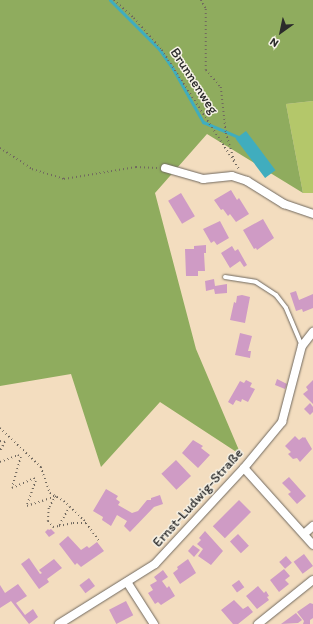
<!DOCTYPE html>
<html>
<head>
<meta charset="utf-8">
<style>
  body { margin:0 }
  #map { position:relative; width:313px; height:624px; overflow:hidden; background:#f3ddbf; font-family:Itim,sans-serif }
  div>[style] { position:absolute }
  .green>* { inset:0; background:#b4c76a }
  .forest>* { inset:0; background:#8fac5e }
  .water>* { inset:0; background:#40adbe; transform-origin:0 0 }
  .stream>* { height:3px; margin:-1.5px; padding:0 1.5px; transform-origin:1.5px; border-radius:1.5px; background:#40adbe }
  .building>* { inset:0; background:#cf9bc5; transform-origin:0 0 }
  .path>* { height:1.5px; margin-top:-0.75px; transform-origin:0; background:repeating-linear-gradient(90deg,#71695f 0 1px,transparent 0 4px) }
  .roads { filter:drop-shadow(0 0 1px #71695f) drop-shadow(0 0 1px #71695f) }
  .lane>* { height:4px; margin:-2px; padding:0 2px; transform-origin:2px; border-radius:2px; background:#fff }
  .street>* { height:8px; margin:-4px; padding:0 4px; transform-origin:4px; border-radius:4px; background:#fff }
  span { translate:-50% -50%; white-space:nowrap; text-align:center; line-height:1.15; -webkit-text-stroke:3px #f7f3e8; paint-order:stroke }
  .street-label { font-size:14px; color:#2b2b2b }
  .north { position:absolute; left:261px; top:12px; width:40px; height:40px; -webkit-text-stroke:3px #f7f3e8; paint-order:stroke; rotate:213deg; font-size:11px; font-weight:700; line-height:16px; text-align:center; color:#2b2b2b }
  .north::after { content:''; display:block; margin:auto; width:14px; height:18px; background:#2b2b2b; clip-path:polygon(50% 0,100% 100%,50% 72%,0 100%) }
</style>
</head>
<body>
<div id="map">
  <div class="green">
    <div style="clip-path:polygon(313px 101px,313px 193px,303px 193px,286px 104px)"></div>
  </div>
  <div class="forest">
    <div style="clip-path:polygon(0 0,313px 0,313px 101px,286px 104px,303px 193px,207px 134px,155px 193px,196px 349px,241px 455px,160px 402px,101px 467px,71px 374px,0 386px)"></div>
  </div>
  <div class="water">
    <div style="left:246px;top:131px;width:49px;height:13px;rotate:53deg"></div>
  </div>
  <div class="stream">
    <div style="left:110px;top:0;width:69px;rotate:45deg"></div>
    <div style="left:159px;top:49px;width:24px;rotate:55deg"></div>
    <div style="left:173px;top:69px;width:61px;rotate:60.5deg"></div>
    <div style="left:203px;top:122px;width:38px;rotate:23deg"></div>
  </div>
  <div class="building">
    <div style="clip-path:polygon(231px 190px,237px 200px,239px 198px,249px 214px,236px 222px,230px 214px,228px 216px,223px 209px,221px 210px,214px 200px)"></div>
    <div style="left:181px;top:193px;width:27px;height:15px;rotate:59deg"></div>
    <div style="clip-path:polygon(263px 219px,274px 238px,257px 250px,256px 248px,254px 249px,243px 230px)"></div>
    <div style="clip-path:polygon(220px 221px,229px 238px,217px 245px,214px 241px,211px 243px,203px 229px)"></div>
    <div style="clip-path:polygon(206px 245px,206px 253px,204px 253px,205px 271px,198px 271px,198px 276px,186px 276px,185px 249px,194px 249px,194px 246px)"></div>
    <div style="clip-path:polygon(232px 246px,235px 251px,238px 249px,247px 265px,244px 267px,240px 261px,230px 268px,221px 253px)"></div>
    <div style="clip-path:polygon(214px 279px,215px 286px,227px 284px,227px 293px,215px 294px,214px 289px,206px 291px,205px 281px)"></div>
    <div style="clip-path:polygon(296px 291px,299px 300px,313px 294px,313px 308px,303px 312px,302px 309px,296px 311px,290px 293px)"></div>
    <div style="clip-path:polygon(242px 295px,250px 297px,245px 323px,230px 320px,234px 302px,236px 303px,237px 296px)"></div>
    <div style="clip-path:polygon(240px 333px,252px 336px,248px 351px,251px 351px,250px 358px,235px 355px)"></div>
    <div style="clip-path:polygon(277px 379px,287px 384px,285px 389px,275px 385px)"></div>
    <div style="clip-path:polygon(246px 380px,252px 383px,250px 387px,255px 389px,248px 402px,242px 399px,241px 402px,236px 400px,233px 405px,228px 402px,240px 381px,244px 383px)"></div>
    <div style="clip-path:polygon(313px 380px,313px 404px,303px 394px,308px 390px,306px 387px)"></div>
    <div style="clip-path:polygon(310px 403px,313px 407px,313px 412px,310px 415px,304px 409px)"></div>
    <div style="clip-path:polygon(295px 436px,299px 440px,303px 437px,304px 438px,305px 437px,312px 449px,300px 462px,297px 458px,293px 459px,288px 454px,291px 452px,285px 446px)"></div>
    <div style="clip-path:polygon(193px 440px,203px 446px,201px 448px,210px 455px,198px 468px,182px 453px)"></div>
    <div style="left:176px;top:460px;width:22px;height:20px;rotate:47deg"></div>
    <div style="clip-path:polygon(289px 477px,306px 496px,297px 504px,288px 494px,291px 492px,282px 483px)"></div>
    <div style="clip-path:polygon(106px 489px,118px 496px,116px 499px,120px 502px,118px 505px,132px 513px,138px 511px,147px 500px,151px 500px,151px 498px,160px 495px,163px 504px,154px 507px,130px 532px,124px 526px,127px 521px,117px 515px,111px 526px,102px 520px,103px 517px,93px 511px)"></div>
    <div style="left:239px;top:500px;width:17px;height:37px;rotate:45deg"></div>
    <div style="clip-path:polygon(48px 529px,49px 530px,51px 529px,55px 533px,49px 537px,45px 532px)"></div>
    <div style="clip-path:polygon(205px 531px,223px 551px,211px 565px,198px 556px,203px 549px,197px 544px,201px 540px,199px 538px)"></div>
    <div style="left:238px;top:534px;width:16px;height:11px;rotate:47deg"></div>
    <div style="clip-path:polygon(68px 536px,81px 550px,87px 546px,89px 548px,97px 542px,104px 551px,81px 567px,77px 563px,75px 565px,59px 544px)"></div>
    <div style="clip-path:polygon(193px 545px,200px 550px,194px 557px,188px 551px)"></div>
    <div style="left:304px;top:554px;width:15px;height:13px;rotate:53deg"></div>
    <div style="left:286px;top:556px;width:9px;height:9px;rotate:49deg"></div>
    <div style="clip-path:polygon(29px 558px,40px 574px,42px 573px,39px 570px,54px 559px,62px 568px,47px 579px,49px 582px,39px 589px,21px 564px)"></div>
    <div style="clip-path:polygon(188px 559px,196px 573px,180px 584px,173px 573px,178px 569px,177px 567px)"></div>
    <div style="clip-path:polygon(284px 569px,290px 576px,285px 580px,289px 584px,279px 592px,270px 580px)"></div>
    <div style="clip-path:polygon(163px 570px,168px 577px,162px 581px,167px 588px,169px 586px,175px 596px,161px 605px,158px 602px,155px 604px,148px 593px,153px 590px,150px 585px,157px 581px,154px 577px)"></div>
    <div style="left:89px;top:578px;width:10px;height:12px;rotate:53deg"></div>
    <div style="left:239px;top:580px;width:9px;height:9px;rotate:54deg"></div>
    <div style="clip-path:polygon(18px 584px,27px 596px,16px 603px,25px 615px,33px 609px,38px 617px,29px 624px,11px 601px,0 608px,0 585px,5px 593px)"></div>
    <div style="clip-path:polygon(258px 586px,264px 593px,266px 591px,269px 596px,267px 597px,269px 600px,257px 609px,246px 596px)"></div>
    <div style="clip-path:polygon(234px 600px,243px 609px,248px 606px,253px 612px,238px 624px,233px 624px,221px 610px)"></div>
    <div style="left:126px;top:601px;width:16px;height:19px;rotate:63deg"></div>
    <div style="clip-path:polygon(310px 603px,313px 604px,313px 618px,310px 620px,310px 624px,303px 624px,304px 621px,297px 612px)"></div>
    <div style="clip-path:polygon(296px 613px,302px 620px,298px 623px,281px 624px)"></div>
  </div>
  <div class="path">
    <div style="left:114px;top:0;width:27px;rotate:42deg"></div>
    <div style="left:134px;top:18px;width:43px;rotate:48.8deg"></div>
    <div style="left:162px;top:50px;width:142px;rotate:57.1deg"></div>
    <div style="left:201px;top:0;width:10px;rotate:61deg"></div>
    <div style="left:206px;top:9px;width:61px;rotate:90deg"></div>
    <div style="left:206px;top:70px;width:23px;rotate:49deg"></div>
    <div style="left:221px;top:87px;width:46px;rotate:83.8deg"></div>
    <div style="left:226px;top:133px;width:31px;rotate:73deg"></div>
    <div style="left:0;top:148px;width:38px;rotate:33deg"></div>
    <div style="left:32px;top:169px;width:34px;rotate:17deg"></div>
    <div style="left:64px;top:179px;width:73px;rotate:-9.5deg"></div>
    <div style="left:136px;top:167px;width:21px;rotate:3deg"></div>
    <div style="left:0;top:428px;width:57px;rotate:43.6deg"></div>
    <div style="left:41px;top:467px;width:28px;rotate:71deg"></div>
    <div style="left:50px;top:493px;width:16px;rotate:30deg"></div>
    <div style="left:64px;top:501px;width:28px;rotate:44deg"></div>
    <div style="left:84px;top:520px;width:27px;rotate:54deg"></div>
    <div style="left:0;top:441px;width:5px;rotate:11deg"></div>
    <div style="left:5px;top:442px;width:11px;rotate:117deg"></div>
    <div style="left:0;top:462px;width:19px;rotate:-21deg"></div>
    <div style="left:18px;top:455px;width:4px;rotate:34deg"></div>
    <div style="left:21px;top:457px;width:32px;rotate:106deg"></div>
    <div style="left:12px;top:488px;width:24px;rotate:-24deg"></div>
    <div style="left:34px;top:478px;width:4px;rotate:56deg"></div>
    <div style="left:36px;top:481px;width:27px;rotate:110deg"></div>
    <div style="left:27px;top:506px;width:31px;rotate:-19deg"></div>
    <div style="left:56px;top:496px;width:14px;rotate:120deg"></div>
    <div style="left:49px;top:508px;width:13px;rotate:94deg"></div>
    <div style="left:48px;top:521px;width:8px;rotate:50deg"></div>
    <div style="left:53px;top:527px;width:6px;rotate:-9deg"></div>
    <div style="left:70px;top:507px;width:22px;rotate:120deg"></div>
    <div style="left:59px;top:526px;width:14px;rotate:-12deg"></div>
    <div style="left:73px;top:523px;width:13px"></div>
  </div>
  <div class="roads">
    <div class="lane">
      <div style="left:225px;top:277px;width:31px;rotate:9deg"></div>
      <div style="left:256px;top:282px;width:24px;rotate:33deg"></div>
      <div style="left:276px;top:295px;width:16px;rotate:52deg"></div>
      <div style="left:286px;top:308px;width:41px;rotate:67.2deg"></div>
    </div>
    <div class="street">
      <div style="left:165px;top:168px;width:40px;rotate:16deg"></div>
      <div style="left:203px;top:179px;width:29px;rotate:-6deg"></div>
      <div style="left:232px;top:176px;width:16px;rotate:18deg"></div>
      <div style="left:247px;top:181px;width:44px;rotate:31.9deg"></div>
      <div style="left:284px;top:204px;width:31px;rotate:19deg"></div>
      <div style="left:244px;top:468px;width:103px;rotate:48.1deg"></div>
      <div style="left:304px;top:534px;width:12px;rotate:-42deg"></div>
      <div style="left:127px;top:582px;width:50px;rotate:57.3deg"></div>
      <div style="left:59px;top:624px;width:113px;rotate:-32deg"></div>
      <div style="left:155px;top:564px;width:131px;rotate:-47.2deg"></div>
      <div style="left:244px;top:468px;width:60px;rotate:-50.4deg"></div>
      <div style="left:282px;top:422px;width:79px;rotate:-75.3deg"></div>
      <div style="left:302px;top:346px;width:18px;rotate:-52deg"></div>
      <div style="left:258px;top:624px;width:70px;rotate:-38.7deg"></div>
    </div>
  </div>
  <div class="street-label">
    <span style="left:194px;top:81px;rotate:57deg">Brunnenweg</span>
    <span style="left:198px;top:498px;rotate:-48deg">Ernst-Ludwig-Straße</span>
  </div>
  <div class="north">N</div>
</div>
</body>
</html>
